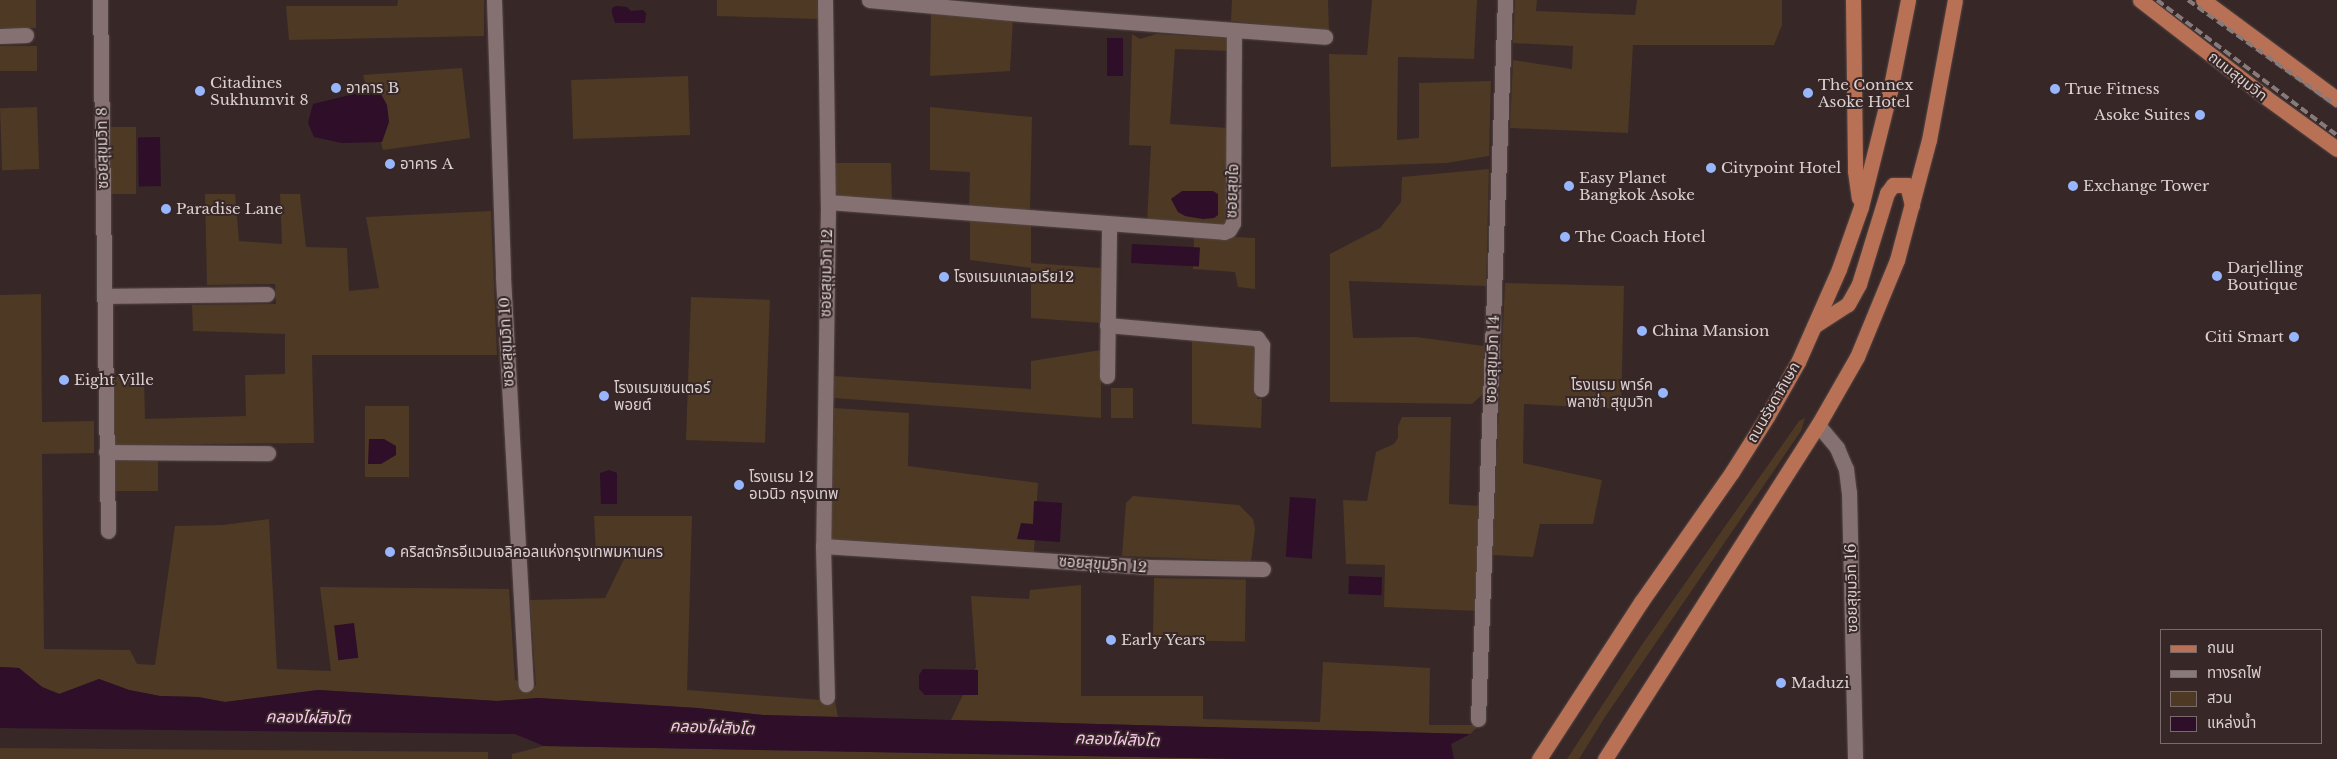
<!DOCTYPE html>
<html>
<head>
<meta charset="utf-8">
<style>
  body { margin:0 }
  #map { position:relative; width:2337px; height:759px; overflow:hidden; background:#372727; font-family:"Libre Baskerville","Noto Sans Thai",serif }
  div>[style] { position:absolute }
  .green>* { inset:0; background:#4e3924; transform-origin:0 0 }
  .water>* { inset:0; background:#2e0e28; transform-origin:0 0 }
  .roads { filter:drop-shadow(0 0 1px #534645) drop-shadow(0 0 1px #534645) }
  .minor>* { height:15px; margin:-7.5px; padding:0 7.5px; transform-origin:7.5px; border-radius:7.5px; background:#857171 }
  .major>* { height:15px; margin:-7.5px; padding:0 7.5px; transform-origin:7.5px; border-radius:7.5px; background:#b97155 }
  .rail>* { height:4px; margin-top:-2px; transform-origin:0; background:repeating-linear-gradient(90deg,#877a7a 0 8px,transparent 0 12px) }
  .dots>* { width:14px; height:14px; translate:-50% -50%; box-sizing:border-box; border:2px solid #372727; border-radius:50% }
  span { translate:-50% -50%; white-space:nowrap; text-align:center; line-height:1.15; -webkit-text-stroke:4px #372727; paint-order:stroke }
  .street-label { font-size:15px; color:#dbd0d0 }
  .poi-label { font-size:15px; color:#dbd0d0 }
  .left { translate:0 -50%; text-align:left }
  .right { translate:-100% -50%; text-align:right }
  .water-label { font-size:16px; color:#fbc8ef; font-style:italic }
  .legend { position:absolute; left:2160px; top:629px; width:162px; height:115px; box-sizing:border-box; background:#372727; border:1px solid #796b6b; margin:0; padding:6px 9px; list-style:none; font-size:15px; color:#dbd0d0 }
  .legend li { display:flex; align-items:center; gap:10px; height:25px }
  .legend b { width:25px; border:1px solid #796b6b }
</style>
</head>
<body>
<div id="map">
  <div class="green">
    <div style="left:0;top:0;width:36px;height:28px"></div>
    <div style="clip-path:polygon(398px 0,484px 0,484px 36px,289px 40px,286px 6px,397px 6px)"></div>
    <div style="clip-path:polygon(717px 0,817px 0,818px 19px,717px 16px)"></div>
    <div style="clip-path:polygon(1232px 0,1328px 0,1329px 32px,1231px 21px)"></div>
    <div style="clip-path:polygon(1372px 0,1477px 0,1474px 59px,1398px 57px,1397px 140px,1419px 138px,1419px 83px,1491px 81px,1489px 156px,1446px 163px,1331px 167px,1329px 54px,1367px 55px)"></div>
    <div style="clip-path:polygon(1515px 0,1537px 0,1536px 11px,1635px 15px,1637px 0,1782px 0,1782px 25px,1774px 45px,1633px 45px,1628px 133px,1510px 128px,1513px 60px,1572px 69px,1573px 46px,1513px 43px)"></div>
    <div style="clip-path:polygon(931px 12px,1013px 19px,1010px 71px,930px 76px)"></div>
    <div style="clip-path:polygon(1132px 34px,1140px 39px,1156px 34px,1226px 38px,1229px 40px,1229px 51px,1175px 49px,1170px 124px,1228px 128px,1228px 219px,1220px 228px,1147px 222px,1151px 146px,1129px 145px)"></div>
    <div style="left:37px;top:46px;width:25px;height:37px;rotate:90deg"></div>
    <div style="clip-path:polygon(462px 68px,470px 138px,383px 150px,363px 75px)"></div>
    <div style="left:688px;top:76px;width:59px;height:117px;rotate:88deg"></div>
    <div style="left:37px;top:107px;width:62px;height:37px;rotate:88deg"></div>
    <div style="clip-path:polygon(930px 107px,1032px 117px,1030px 213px,969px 208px,970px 172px,930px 170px)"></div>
    <div style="left:107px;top:127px;width:29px;height:67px"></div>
    <div style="clip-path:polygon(833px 163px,891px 163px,892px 201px,841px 197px,833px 190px)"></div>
    <div style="clip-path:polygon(1489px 169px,1486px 286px,1349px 281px,1353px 338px,1416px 337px,1484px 346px,1483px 394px,1472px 404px,1330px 402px,1330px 254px,1380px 228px,1401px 202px,1402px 177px)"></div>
    <div style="clip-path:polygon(205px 194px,235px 194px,239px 241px,282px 244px,280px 194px,300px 194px,306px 247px,347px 248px,349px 291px,379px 288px,366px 217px,491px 211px,497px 355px,312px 355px,314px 443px,114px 445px,113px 376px,144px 376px,145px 419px,246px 416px,245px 375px,285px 374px,285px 334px,193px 331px,192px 305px,276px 304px,275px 284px,207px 285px)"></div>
    <div style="clip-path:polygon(970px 218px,1031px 223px,1031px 263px,1101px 268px,1101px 323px,1031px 318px,1031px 268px,970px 260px)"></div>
    <div style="clip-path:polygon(1194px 235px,1255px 238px,1255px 289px,1238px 287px,1235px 272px,1193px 269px)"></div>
    <div style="clip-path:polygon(1505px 283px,1624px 286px,1621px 409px,1524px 404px,1523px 463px,1602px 480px,1593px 524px,1540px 524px,1533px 557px,1492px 555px)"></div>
    <div style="clip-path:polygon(41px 294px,42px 422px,94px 421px,94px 453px,42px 454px,44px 649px,130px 650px,137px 664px,155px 665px,175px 526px,223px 525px,269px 519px,277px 669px,331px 671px,320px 587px,509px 589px,515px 680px,536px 686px,530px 600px,605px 598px,627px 553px,596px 553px,594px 516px,692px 516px,687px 690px,835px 701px,838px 717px,763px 715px,697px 708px,538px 698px,497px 701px,318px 690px,225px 702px,198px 697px,160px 696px,129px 690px,99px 679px,60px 694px,42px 687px,19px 668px,0 667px,0 295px)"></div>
    <div style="left:691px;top:297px;width:79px;height:143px;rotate:2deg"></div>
    <div style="clip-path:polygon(1192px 338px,1249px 339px,1259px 349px,1257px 399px,1262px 399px,1261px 428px,1192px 424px)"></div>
    <div style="clip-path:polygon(1101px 350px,1101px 418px,834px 398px,834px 376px,1031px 389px,1031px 361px)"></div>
    <div style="left:1111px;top:388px;width:22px;height:30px"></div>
    <div style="left:409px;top:406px;width:71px;height:44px;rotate:90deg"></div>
    <div style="clip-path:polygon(834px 408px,909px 413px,908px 466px,1038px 483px,1034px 552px,831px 539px)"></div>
    <div style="clip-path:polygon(1402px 417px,1451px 417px,1449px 504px,1480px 506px,1477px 611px,1384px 607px,1385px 565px,1346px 564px,1343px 500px,1367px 501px,1376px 452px,1394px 444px,1398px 438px,1398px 426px)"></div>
    <div style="clip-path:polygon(1805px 418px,1801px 431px,1605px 717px,1579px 759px,1567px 759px,1641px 646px,1799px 421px)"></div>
    <div style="left:114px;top:461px;width:44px;height:30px"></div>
    <div style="clip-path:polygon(1133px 496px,1239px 505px,1253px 519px,1255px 529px,1251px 561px,1122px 556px,1126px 503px)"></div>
    <div style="left:1154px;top:578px;width:92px;height:62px;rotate:1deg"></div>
    <div style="clip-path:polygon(1081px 585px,1081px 696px,1203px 696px,1203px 719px,1320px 722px,1323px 662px,1430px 668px,1429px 725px,1480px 725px,1470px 734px,951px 720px,976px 667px,971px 596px,1029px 599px,1030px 590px)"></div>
    <div style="clip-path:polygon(544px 746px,1244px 759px,512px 759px,512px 754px)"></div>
    <div style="clip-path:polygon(0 748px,488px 752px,488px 759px,0 759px)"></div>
  </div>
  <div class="water">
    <div style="clip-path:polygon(616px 6px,627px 7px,631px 11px,643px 10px,646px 13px,645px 23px,615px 23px,612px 13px,612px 8px)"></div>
    <div style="left:1107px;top:38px;width:16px;height:38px"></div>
    <div style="clip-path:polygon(362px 92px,381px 94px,387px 105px,389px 122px,382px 142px,342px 143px,314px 137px,308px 123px,313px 104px)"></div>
    <div style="left:160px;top:137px;width:49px;height:22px;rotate:89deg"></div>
    <div style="clip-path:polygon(1182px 191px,1213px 191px,1218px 194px,1218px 215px,1214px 218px,1203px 219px,1185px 216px,1178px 212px,1171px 199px)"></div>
    <div style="left:1132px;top:244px;width:68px;height:19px;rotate:3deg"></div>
    <div style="clip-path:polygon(369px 439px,384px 439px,396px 446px,396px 455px,381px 464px,368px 464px)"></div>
    <div style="clip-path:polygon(609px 470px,617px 473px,617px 504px,601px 504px,600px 473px)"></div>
    <div style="left:1290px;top:497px;width:26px;height:60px;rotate:4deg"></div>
    <div style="clip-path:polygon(1034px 501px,1062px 503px,1060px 542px,1017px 539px,1021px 523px,1033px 524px)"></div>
    <div style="left:1349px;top:576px;width:33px;height:18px;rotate:2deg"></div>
    <div style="left:354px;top:623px;width:35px;height:20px;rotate:83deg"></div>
    <div style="clip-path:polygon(0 667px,19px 668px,42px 687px,59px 694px,99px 679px,129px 690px,160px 696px,198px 697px,225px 702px,318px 690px,497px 701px,538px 698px,697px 708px,763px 715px,1470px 734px,1451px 744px,1454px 759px,1244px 759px,544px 746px,515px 734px,0 728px)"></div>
    <div style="clip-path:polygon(923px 669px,978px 670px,978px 695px,925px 695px,919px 689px,919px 675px)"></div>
  </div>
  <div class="roads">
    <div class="minor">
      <div style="left:100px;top:0;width:531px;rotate:89.14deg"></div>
      <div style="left:494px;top:0;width:277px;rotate:88.1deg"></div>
      <div style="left:503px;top:277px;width:408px;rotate:86.8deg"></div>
      <div style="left:825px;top:0;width:205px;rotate:89.2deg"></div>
      <div style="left:828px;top:205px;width:341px;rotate:90.8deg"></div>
      <div style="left:823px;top:546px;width:151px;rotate:88.5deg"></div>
      <div style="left:869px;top:0;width:154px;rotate:5.2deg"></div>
      <div style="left:1022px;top:14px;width:304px;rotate:4.3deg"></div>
      <div style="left:0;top:36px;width:26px;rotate:-2deg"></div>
      <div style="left:828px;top:202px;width:397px;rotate:4.3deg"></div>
      <div style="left:1224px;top:232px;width:5px;rotate:-22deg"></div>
      <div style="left:1229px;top:230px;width:8px;rotate:-60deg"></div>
      <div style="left:1233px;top:223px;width:193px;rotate:-89.7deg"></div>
      <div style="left:104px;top:296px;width:163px;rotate:-0.7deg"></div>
      <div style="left:1107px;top:325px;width:151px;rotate:5deg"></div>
      <div style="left:1257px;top:338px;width:9px;rotate:54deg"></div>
      <div style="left:1262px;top:345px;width:44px;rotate:91.3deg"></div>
      <div style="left:1107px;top:376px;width:152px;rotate:-89.2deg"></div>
      <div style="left:1818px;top:425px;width:30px;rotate:50deg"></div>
      <div style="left:1837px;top:448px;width:23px;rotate:67deg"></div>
      <div style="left:1846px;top:469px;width:23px;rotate:83deg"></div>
      <div style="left:1849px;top:492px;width:267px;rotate:88.7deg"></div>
      <div style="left:106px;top:452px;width:162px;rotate:0.4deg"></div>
      <div style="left:823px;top:546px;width:327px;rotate:3.7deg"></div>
      <div style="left:1149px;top:567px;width:114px;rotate:1deg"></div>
      <div style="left:1478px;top:719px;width:720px;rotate:-87.85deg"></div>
    </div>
    <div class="major">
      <div style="left:1853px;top:0;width:171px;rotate:89.3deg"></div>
      <div style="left:1855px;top:171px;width:27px;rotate:82deg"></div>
      <div style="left:2140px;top:0;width:157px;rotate:37.7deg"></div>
      <div style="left:2264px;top:96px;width:90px;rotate:36deg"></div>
      <div style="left:2203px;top:0;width:167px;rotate:36.5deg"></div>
      <div style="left:1814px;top:326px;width:40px;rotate:-32.9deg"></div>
      <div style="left:1848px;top:304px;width:23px;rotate:-61deg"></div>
      <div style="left:1859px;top:284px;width:95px;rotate:-72.9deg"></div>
      <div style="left:1887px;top:193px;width:10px;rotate:-53deg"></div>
      <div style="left:1893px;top:185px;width:14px"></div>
      <div style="left:1907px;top:185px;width:21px;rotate:76deg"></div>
      <div style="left:1539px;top:759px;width:187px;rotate:-57deg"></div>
      <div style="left:1641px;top:602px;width:159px;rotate:-55deg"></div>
      <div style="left:1732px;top:472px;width:67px;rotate:-57.7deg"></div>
      <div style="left:1768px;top:415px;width:61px;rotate:-60.5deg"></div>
      <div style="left:1798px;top:362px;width:102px;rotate:-66.2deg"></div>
      <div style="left:1839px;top:269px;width:66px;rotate:-70.5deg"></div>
      <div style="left:1861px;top:207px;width:120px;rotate:-76deg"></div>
      <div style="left:1890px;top:91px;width:93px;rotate:-78.8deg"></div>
      <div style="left:1605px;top:759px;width:396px;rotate:-57.5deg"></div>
      <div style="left:1818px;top:425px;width:78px;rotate:-60.2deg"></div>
      <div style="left:1857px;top:357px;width:105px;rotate:-67.6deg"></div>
      <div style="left:1897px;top:260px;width:124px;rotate:-75.1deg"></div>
      <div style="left:1929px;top:140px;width:142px;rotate:-79.5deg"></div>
    </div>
  </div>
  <div class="rail">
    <div style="left:2157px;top:0;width:225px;rotate:36.9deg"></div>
    <div style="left:2188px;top:0;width:183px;rotate:35.4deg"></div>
  </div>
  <div class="dots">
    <div style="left:336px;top:88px;background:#97b6fd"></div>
    <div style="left:2055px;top:89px;background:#97b6fd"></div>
    <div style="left:200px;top:91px;background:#97b6fd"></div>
    <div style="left:1808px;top:93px;background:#97b6fd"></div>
    <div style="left:2200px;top:115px;background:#97b6fd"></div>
    <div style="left:390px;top:164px;background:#97b6fd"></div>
    <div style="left:1711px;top:168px;background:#97b6fd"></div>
    <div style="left:1569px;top:186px;background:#97b6fd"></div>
    <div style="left:2073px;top:186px;background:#97b6fd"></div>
    <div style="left:166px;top:209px;background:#97b6fd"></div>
    <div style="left:1565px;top:237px;background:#97b6fd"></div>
    <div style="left:2217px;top:276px;background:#97b6fd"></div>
    <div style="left:944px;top:277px;background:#97b6fd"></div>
    <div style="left:1642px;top:331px;background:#97b6fd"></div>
    <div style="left:2294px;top:337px;background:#97b6fd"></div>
    <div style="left:64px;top:380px;background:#97b6fd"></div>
    <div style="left:1663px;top:393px;background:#97b6fd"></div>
    <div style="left:604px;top:396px;background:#97b6fd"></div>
    <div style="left:739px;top:485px;background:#97b6fd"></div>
    <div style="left:390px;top:552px;background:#97b6fd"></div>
    <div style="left:1111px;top:640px;background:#97b6fd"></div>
    <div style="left:1781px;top:683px;background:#97b6fd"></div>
  </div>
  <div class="street-label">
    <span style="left:2238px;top:76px;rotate:38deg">ถนนสุขุมวิท</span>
    <span style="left:102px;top:148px;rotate:-91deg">ซอยสุขุมวิท 8</span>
    <span style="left:1232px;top:191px;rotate:-88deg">ซอยสุขใจ</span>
    <span style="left:826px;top:273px;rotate:-89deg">ซอยสุขุมวิท 12</span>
    <span style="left:506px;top:342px;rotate:-93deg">ซอยสุขุมวิท 10</span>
    <span style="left:1492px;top:359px;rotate:-88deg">ซอยสุขุมวิท 14</span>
    <span style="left:1773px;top:402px;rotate:-60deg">ถนนรัชดาภิเษก</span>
    <span style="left:1103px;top:564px;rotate:4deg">ซอยสุขุมวิท 12</span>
    <span style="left:1851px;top:588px;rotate:-91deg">ซอยสุขุมวิท 16</span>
  </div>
  <div class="poi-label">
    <span class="left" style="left:210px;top:91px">Citadines<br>Sukhumvit 8</span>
    <span class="left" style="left:1818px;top:93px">The Connex<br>Asoke Hotel</span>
    <span class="left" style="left:346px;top:88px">อาคาร B</span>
    <span class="left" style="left:2065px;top:89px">True Fitness</span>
    <span class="right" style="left:2190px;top:115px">Asoke Suites</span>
    <span class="left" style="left:400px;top:164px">อาคาร A</span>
    <span class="left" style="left:1721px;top:168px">Citypoint Hotel</span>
    <span class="left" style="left:1579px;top:186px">Easy Planet<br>Bangkok Asoke</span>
    <span class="left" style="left:2083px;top:186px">Exchange Tower</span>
    <span class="left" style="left:176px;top:209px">Paradise Lane</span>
    <span class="left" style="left:1575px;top:237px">The Coach Hotel</span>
    <span class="left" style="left:2227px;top:276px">Darjelling<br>Boutique</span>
    <span class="left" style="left:954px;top:277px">โรงแรมแกเลอเรีย12</span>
    <span class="left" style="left:1652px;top:331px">China Mansion</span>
    <span class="right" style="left:2284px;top:337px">Citi Smart</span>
    <span class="left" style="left:74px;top:380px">Eight Ville</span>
    <span class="right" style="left:1653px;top:393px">โรงแรม พาร์ค<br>พลาซ่า สุขุมวิท</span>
    <span class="left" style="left:614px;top:396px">โรงแรมเซนเตอร์<br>พอยต์</span>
    <span class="left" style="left:749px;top:485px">โรงแรม 12<br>อเวนิว กรุงเทพ</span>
    <span class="left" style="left:400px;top:552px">คริสตจักรอีแวนเจลิคอลแห่งกรุงเทพมหานคร</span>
    <span class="left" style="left:1121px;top:640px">Early Years</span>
    <span class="left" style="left:1791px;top:683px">Maduzi</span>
  </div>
  <div class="water-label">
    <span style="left:308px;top:717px;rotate:1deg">คลองไผ่สิงโต</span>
    <span style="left:712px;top:727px;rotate:2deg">คลองไผ่สิงโต</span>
    <span style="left:1117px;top:739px;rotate:2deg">คลองไผ่สิงโต</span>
  </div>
  <ul class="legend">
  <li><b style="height:6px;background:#b97155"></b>ถนน</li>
  <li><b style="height:6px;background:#877a7a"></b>ทางรถไฟ</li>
  <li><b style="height:14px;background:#4e3924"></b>สวน</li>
  <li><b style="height:14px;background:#2e0e28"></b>แหล่งน้ำ</li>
  </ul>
</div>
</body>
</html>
